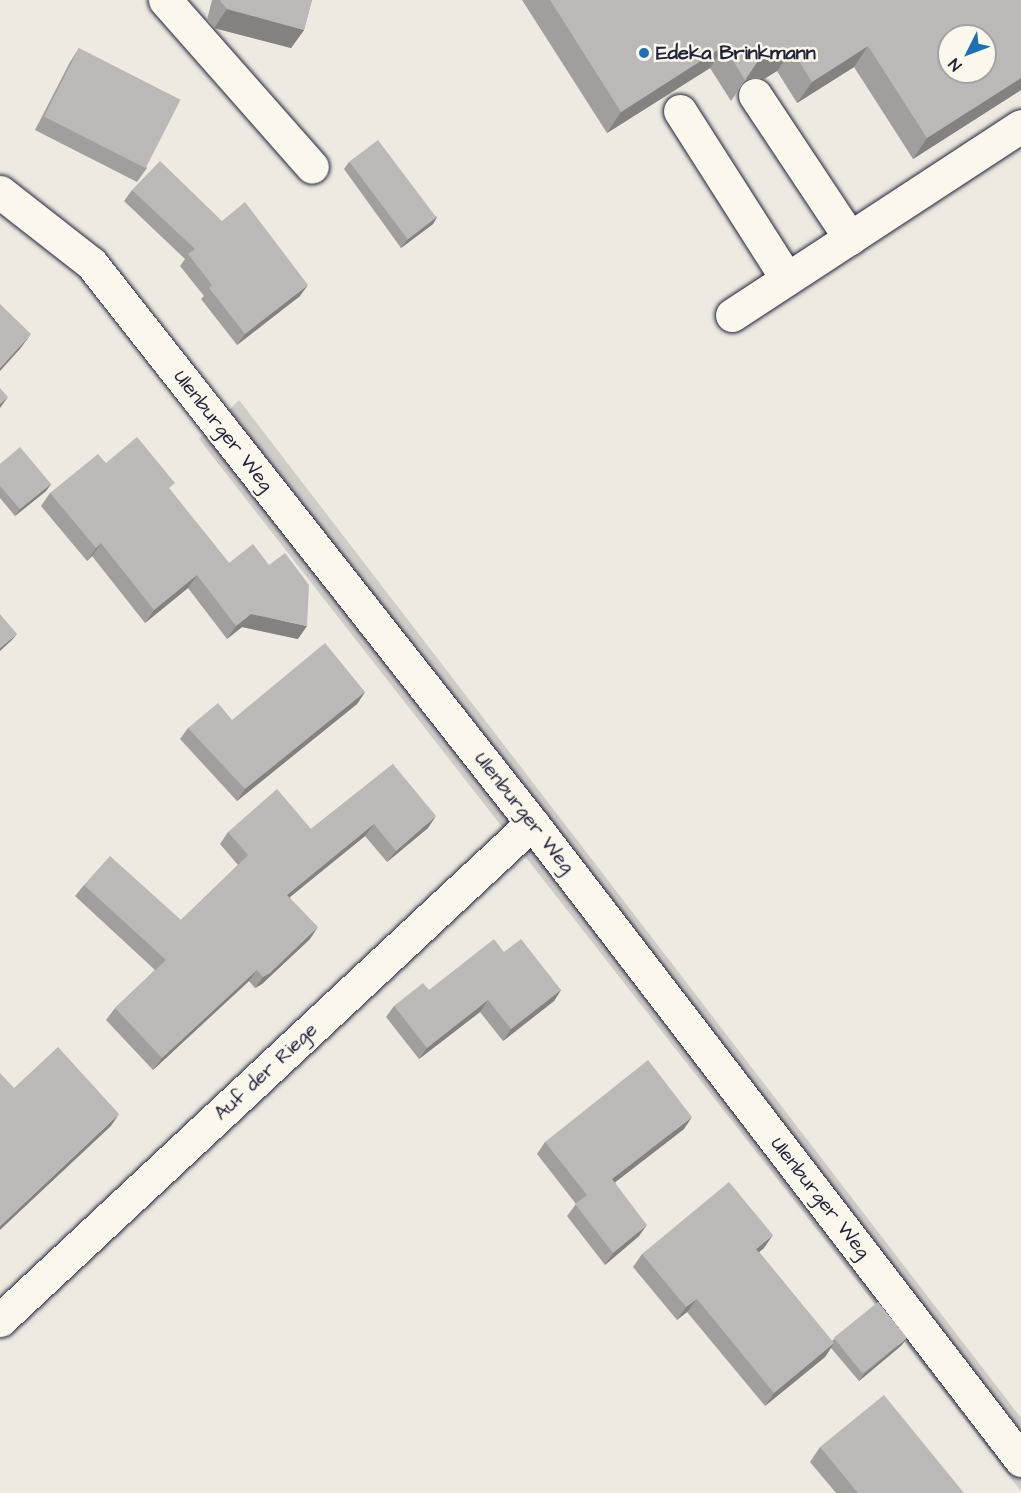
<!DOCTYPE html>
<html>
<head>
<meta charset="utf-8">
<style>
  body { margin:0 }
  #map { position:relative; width:1021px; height:1493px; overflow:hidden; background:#eeeae2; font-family:"Architects Daughter",sans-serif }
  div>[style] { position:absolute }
  .green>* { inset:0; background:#d0cdc9 }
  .roads { filter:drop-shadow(0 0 2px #22223b) drop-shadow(0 0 2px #22223b) }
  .minor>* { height:33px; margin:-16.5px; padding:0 16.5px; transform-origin:16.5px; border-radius:16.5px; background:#fbf7ec }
  .wall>* { inset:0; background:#a29e9e }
  .shaded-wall>* { inset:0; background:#848181 }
  .building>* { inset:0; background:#bcb8b8; transform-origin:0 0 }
  .dots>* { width:16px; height:16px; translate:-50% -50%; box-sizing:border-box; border:3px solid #fbf7ec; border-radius:50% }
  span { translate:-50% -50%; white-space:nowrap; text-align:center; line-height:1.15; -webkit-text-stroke:5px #fbf7ec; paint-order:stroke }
  .poi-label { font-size:20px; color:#22223b; font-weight:700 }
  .left { translate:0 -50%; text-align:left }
  .street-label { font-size:20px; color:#22223b }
  .north { position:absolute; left:937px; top:24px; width:60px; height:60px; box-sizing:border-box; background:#fbf7ec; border:2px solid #a4a2a5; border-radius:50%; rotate:228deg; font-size:16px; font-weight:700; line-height:24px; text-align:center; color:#22223b }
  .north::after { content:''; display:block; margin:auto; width:21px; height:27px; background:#1f6fb2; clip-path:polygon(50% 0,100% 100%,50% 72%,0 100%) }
</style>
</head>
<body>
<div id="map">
  <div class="green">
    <div style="clip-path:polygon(239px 400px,1021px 1418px,1021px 1491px,199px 439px)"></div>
  </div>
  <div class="roads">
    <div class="minor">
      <div style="left:165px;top:0;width:222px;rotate:48.6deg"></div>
      <div style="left:755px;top:95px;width:172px;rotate:56.4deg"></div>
      <div style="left:680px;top:111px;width:199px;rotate:57.5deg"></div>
      <div style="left:0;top:192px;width:115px;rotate:38deg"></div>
      <div style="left:91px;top:263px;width:713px;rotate:51.78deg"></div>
      <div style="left:532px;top:823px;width:803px;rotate:52.49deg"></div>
      <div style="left:732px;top:315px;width:345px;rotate:-33.2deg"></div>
      <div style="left:0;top:1320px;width:728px;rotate:-43.05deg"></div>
    </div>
  </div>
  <div class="wall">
    <div style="clip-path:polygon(212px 0,312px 0,304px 30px,291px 48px,214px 28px,207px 20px)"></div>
    <div style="clip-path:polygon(522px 0,1021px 0,1021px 90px,913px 159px,854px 67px,797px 103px,777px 71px,764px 79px,746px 79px,731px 101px,710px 68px,607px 133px)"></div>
    <div style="clip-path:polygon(79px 48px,147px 168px,137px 182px,35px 130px,70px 62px)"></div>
    <div style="clip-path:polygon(349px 162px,437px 217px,433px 224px,401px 248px,344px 169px)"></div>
    <div style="clip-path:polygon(132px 190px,300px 296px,237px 345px,201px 299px,204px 296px,180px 266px,185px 259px,124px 201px)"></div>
    <div style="clip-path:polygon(106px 463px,170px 490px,229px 563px,298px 639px,242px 627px,227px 639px,188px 588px,145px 623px,92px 556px,87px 561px,41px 506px,50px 493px)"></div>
    <div style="clip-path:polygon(0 464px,51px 484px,46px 491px,15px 516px,0 498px)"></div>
    <div style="clip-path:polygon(365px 692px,357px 704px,237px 801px,180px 739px,188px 728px,232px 720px)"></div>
    <div style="clip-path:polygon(393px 764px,428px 828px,387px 862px,365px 836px,290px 897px,310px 939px,262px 984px,255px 988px,249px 981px,153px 1070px,106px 1020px,115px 1008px,155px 970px,75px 896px,84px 885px,181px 920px,238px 865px,220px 844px,228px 832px,311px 829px)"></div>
    <div style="clip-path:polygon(504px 952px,561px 990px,554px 1001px,503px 1041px,480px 1012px,419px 1059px,386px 1017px,394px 1006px,429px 990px)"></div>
    <div style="clip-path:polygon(684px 1129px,615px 1182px,639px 1236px,605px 1265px,567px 1216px,576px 1204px,537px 1154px,545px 1142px)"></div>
    <div style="clip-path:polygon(764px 1248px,759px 1252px,832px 1341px,834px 1339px,902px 1345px,859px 1381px,831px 1348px,825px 1357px,765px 1406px,687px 1312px,677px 1320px,633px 1267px,642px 1254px)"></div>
    <div style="clip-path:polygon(820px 1447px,964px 1493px,836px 1493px,810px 1462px)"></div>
  </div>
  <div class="shaded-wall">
    <div style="clip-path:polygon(227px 9px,304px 30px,291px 48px,214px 28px)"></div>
    <div style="clip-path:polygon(724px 46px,710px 68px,607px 133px,621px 112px)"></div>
    <div style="clip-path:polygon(868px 46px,854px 67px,797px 103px,812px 82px)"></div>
    <div style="clip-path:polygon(792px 50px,777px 71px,764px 79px,745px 79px,760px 58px)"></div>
    <div style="clip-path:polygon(1021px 78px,1021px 90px,913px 159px,927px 138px)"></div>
    <div style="clip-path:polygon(437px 217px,433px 224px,401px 248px,406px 241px)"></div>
    <div style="clip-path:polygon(308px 285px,300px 296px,237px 345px,245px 334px)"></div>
    <div style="clip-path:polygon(31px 334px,20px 349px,0 371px,0 368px)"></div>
    <div style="clip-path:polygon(8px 397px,0 408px,0 404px)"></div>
    <div style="clip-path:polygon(51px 484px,46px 491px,15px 516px,20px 509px)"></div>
    <div style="clip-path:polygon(101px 543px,92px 556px,87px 561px,96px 548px)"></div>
    <div style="clip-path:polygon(197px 575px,188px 588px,145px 623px,154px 610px)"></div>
    <div style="clip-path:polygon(251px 614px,307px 626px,298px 639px,242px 627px,227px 639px,236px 626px)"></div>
    <div style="clip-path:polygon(17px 634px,12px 640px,0 651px,0 648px)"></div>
    <div style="clip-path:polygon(365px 692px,357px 704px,237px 801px,245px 789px)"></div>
    <div style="clip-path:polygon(436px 816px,428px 828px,387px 862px,396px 851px)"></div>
    <div style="clip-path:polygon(374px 824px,365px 836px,279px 906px,287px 895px)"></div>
    <div style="clip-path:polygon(318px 927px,310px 939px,262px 984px,255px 988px,263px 977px)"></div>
    <div style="clip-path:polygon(257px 970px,249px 981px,153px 1070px,162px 1058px)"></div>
    <div style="clip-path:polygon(561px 990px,554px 1001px,503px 1041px,511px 1029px)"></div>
    <div style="clip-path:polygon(488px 1000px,480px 1012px,419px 1059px,427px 1048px)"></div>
    <div style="clip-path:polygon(119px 1114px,111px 1126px,0 1230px,0 1226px)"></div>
    <div style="clip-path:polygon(692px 1117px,684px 1129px,604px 1191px,612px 1179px)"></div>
    <div style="clip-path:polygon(647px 1225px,639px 1236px,605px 1265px,613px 1253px)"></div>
    <div style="clip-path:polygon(773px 1235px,764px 1248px,747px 1262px,756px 1249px)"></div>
    <div style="clip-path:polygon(697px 1299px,687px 1312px,677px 1320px,686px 1307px)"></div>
    <div style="clip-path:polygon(907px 1338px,902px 1345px,859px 1381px,864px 1374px)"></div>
    <div style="clip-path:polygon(834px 1343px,825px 1357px,765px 1406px,774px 1393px)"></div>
  </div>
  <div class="building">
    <div style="clip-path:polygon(221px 0,312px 0,304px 30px,227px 9px,220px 1px)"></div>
    <div style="clip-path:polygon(evenodd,550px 0,1021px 0,1021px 78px,927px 138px,868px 46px,812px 82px,792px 50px,779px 58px,760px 58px,745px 80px,724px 46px,621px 112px,550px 0,949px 36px,985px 36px,985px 72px,949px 72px,949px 36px)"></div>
    <div style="left:79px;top:48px;width:114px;height:77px;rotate:27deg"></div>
    <div style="left:378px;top:140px;width:97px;height:36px;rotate:53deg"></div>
    <div style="clip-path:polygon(160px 161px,222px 221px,245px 202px,308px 285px,245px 334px,209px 288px,212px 285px,188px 254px,195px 249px,132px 190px)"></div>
    <div style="clip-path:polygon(0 304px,31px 334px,0 368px)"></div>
    <div style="clip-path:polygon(0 388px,8px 397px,0 404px)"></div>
    <div style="clip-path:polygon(137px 437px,175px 483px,169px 488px,229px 563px,253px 544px,269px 565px,285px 553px,309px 585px,307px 626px,251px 614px,236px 626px,197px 575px,154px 610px,101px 543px,96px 548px,50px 493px,98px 454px,106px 463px)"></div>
    <div style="clip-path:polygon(20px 447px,51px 484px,20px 509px,0 486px,0 464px)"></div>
    <div style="clip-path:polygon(0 614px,17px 634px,0 648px)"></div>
    <div style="clip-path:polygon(325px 643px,365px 692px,245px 789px,188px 728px,218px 703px,232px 720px)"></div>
    <div style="clip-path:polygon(393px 764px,436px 816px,396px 851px,374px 824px,287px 895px,318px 927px,270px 973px,263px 977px,257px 970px,162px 1058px,115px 1008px,166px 960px,84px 885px,110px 856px,181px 920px,248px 855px,228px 832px,277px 789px,311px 829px)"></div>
    <div style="clip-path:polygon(494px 939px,504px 952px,521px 939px,561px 990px,511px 1029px,488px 1000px,427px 1048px,394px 1006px,423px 983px,429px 990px)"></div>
    <div style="clip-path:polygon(58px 1047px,119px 1114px,0 1226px,0 1073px,14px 1088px)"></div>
    <div style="clip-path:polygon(648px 1060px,692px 1117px,612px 1179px,647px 1225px,613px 1253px,575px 1204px,587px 1195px,545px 1142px)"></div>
    <div style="clip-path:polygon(729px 1182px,773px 1235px,756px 1249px,834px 1343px,774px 1393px,697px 1299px,686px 1307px,642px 1254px)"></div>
    <div style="left:878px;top:1302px;width:46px;height:57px;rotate:51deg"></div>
    <div style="clip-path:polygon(884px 1395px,964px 1493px,858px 1493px,820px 1447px)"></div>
  </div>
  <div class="dots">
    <div style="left:644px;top:53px;background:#1f6fb2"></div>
  </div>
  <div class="poi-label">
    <span class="left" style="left:656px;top:53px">Edeka Brinkmann</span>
  </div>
  <div class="street-label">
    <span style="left:223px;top:431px;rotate:52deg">Ulenburger Weg</span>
    <span style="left:524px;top:813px;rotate:52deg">Ulenburger Weg</span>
    <span style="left:266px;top:1072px;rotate:-43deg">Auf der Riege</span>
    <span style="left:820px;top:1198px;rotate:52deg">Ulenburger Weg</span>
  </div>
  <div class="north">N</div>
</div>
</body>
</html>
